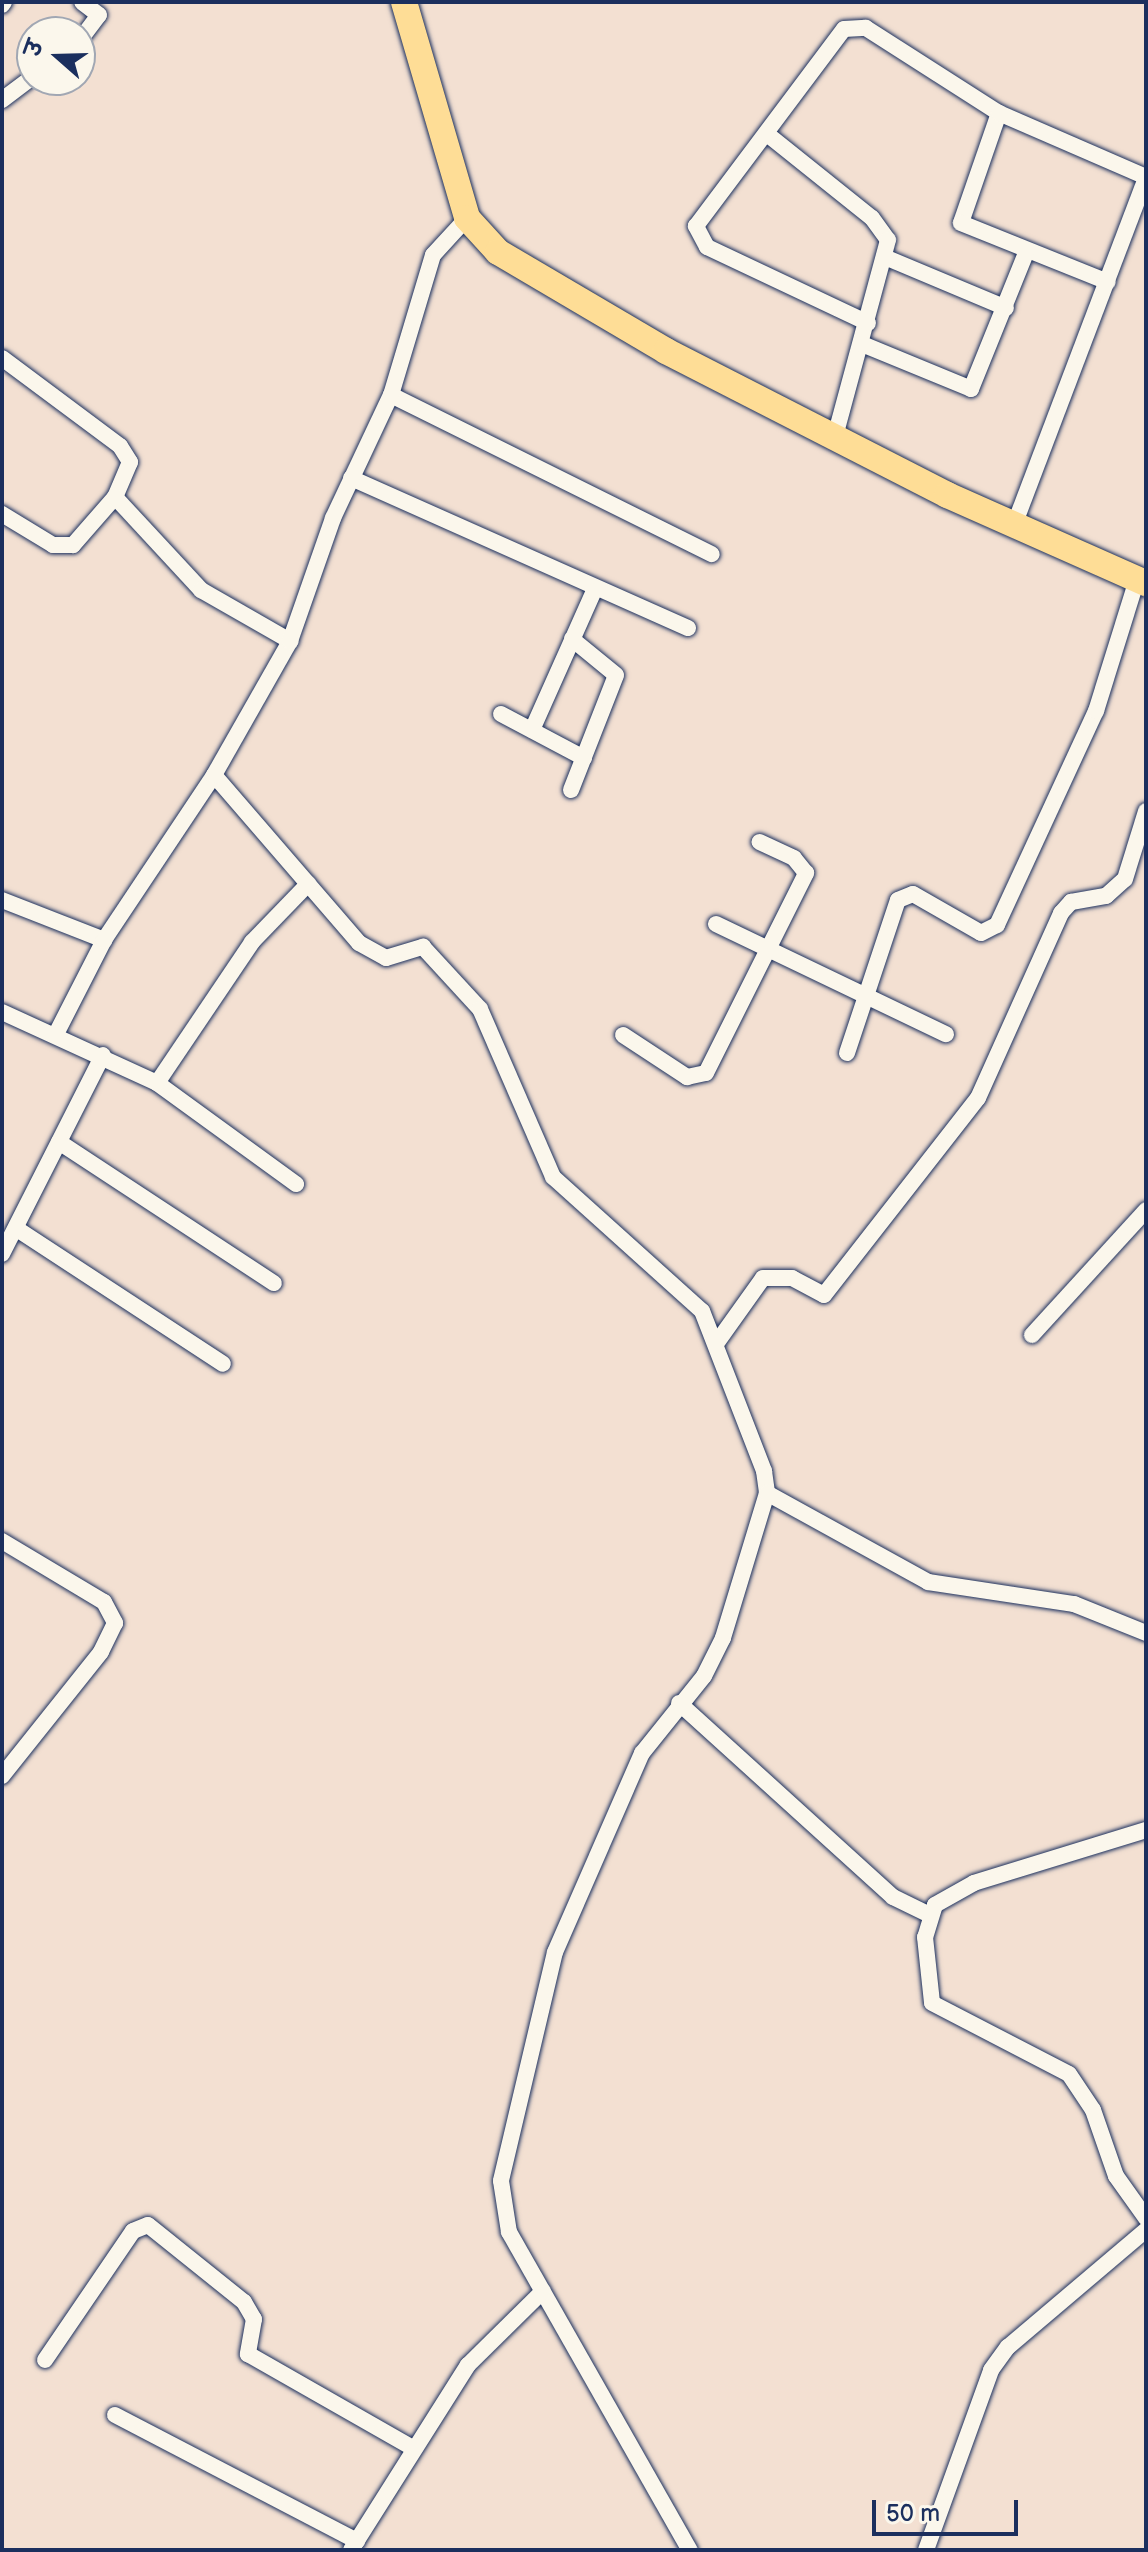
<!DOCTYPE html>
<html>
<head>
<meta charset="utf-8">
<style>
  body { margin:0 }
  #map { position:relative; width:1148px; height:2552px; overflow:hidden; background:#f3e0d2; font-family:"Balsamiq Sans","Playpen Sans Deva",sans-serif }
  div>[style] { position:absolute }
  .roads { filter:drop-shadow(0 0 2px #1b2f5e) drop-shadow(0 0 2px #1b2f5e) }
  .street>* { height:16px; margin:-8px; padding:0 8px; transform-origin:8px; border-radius:8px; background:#fbf7ec }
  .primary>* { height:26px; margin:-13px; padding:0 13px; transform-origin:13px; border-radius:13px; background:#fedd96 }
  span { translate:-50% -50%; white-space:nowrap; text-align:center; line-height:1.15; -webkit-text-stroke:8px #fbf7ec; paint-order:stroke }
  .frame { position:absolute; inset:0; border:4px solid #1b2f5e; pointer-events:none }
  .north { position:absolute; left:16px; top:16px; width:80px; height:80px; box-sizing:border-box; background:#fbf7ec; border:2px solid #a1a7b3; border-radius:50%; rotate:290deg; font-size:22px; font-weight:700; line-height:32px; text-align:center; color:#1b2f5e }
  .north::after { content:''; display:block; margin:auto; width:28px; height:36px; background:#1b2f5e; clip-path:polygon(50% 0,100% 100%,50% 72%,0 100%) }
  .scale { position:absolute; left:872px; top:2500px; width:146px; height:36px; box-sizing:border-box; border:4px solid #1b2f5e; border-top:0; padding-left:10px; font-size:24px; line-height:28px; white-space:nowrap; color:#1b2f5e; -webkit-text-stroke:6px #fbf7ec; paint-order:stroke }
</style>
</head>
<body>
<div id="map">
  <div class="roads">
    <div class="street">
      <div style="left:2px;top:5px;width:4px;rotate:-56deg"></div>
      <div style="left:80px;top:40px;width:31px;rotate:-53deg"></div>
      <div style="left:99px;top:15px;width:21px;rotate:-143deg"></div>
      <div style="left:2px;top:100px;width:38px;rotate:-37deg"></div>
      <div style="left:999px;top:113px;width:116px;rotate:109.1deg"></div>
      <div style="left:961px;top:223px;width:158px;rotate:21.9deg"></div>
      <div style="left:767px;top:134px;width:134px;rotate:38.7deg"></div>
      <div style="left:872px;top:218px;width:27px;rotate:54deg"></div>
      <div style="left:888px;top:240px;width:204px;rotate:105.1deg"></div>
      <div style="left:887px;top:258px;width:129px;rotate:22.8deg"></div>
      <div style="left:868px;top:323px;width:178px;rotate:-154.7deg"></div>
      <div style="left:707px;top:247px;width:24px;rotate:-118deg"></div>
      <div style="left:696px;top:226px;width:246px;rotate:-53.1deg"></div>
      <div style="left:844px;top:29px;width:22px;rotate:-3deg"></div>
      <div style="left:866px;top:28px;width:158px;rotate:32.6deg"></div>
      <div style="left:999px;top:113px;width:160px;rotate:23.5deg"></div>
      <div style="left:862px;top:344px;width:118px;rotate:22.4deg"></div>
      <div style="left:971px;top:389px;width:147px;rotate:-68deg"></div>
      <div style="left:2px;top:358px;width:147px;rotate:36.7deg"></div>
      <div style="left:120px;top:446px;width:19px;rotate:58deg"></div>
      <div style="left:130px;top:462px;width:38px;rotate:113deg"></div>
      <div style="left:115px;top:497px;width:64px;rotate:131.2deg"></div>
      <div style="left:73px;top:545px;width:20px;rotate:180deg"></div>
      <div style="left:53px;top:545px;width:60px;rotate:-148.7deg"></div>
      <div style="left:391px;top:395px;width:358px;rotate:26.4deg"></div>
      <div style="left:351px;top:478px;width:369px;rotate:24deg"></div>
      <div style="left:115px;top:497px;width:127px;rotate:47.2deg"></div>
      <div style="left:201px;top:590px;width:103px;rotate:29.8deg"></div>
      <div style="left:1013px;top:528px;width:374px;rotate:-69.2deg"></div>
      <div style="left:501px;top:714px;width:94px;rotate:27.9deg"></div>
      <div style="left:532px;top:730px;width:152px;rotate:-66deg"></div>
      <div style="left:214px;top:775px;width:222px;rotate:49.2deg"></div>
      <div style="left:359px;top:943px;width:31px;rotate:29deg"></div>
      <div style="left:386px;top:958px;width:39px;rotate:-17deg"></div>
      <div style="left:423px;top:947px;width:84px;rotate:47.4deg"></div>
      <div style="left:480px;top:1009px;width:183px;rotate:66.5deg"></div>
      <div style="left:553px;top:1177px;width:200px;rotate:42deg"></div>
      <div style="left:702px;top:1311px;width:172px;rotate:68.8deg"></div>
      <div style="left:764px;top:1471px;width:22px;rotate:82deg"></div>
      <div style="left:767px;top:1493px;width:152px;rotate:106.9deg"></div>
      <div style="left:723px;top:1638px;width:42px;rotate:116.6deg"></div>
      <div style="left:704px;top:1676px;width:99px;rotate:128.8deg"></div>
      <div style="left:642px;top:1753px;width:217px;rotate:113.6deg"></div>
      <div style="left:555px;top:1952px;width:235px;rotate:103.3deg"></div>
      <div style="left:501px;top:2181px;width:52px;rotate:81.1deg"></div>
      <div style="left:509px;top:2232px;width:366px;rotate:60.4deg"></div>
      <div style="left:571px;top:790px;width:123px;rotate:-68.6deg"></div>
      <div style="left:616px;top:675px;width:57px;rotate:-140.7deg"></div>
      <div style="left:2px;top:900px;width:110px;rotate:21.4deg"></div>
      <div style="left:716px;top:924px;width:255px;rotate:25.6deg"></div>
      <div style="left:2px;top:1012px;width:170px;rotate:24.6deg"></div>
      <div style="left:157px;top:1083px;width:172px;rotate:36deg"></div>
      <div style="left:56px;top:1034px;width:106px;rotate:-62.9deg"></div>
      <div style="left:104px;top:940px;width:198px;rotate:-56.3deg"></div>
      <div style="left:214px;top:775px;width:154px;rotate:-60.4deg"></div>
      <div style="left:290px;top:641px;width:130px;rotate:-70.7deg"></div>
      <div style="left:333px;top:518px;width:136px;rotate:-64.8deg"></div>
      <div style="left:391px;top:395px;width:146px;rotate:-73.3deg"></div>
      <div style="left:433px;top:255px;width:50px;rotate:-47.4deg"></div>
      <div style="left:623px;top:1035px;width:77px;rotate:33.3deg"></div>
      <div style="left:687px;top:1077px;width:19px;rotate:-12deg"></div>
      <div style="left:706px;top:1073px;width:224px;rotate:-63.4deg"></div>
      <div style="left:806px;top:873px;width:19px;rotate:-129deg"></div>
      <div style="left:794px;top:858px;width:38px;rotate:-155deg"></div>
      <div style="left:847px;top:1053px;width:161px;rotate:-71.6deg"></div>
      <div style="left:898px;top:900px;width:16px;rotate:-22deg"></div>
      <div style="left:913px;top:894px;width:78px;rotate:29.8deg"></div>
      <div style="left:981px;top:933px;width:18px;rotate:-27deg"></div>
      <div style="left:997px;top:925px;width:236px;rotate:-65.2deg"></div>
      <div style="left:1096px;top:711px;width:138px;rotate:-72.7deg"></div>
      <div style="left:157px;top:1083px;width:170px;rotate:-56deg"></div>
      <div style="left:252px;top:942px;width:81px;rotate:-46deg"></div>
      <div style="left:59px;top:1142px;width:257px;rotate:33.3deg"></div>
      <div style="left:17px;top:1229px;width:246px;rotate:33.2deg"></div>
      <div style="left:2px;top:1254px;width:223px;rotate:-63.1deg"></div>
      <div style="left:1032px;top:1335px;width:169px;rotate:-47.6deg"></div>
      <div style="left:718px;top:1341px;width:77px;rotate:-54.5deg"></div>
      <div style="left:763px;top:1278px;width:29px"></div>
      <div style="left:792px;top:1278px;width:36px;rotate:28deg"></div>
      <div style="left:824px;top:1295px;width:250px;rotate:-52deg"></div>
      <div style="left:978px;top:1098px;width:203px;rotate:-65.8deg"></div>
      <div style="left:1061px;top:913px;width:15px;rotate:-48deg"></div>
      <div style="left:1071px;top:902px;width:36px;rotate:-10deg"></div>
      <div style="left:1106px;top:896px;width:25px;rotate:-42deg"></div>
      <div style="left:1125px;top:879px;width:71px;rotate:-72.8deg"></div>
      <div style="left:767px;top:1493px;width:184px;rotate:28.9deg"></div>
      <div style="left:928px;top:1582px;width:148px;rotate:8.6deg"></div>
      <div style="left:1074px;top:1604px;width:78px;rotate:21.9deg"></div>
      <div style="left:2px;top:1541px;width:119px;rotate:30.9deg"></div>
      <div style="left:104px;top:1602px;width:24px;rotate:62deg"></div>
      <div style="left:115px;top:1623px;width:32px;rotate:116deg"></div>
      <div style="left:101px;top:1652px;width:159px;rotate:128.6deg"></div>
      <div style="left:679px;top:1703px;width:289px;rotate:42.2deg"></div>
      <div style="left:893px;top:1897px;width:39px;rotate:26deg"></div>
      <div style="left:1146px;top:1830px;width:180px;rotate:162.9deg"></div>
      <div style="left:974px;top:1883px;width:45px;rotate:150.6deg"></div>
      <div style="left:935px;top:1905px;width:34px;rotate:107deg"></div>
      <div style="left:925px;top:1937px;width:66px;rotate:83.9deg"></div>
      <div style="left:932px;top:2003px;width:154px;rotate:27.4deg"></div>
      <div style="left:1069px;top:2074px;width:43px;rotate:56.3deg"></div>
      <div style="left:1093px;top:2110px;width:70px;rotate:70.8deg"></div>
      <div style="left:1116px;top:2176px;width:52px;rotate:54.5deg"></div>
      <div style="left:45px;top:2360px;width:156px;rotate:-55.7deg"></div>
      <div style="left:133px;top:2231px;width:16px;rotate:-22deg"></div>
      <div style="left:148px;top:2225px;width:123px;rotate:38.7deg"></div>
      <div style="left:244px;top:2302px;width:20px;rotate:60deg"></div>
      <div style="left:254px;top:2319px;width:36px;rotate:100deg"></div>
      <div style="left:248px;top:2354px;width:190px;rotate:29.7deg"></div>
      <div style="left:115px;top:2415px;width:273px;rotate:27.5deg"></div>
      <div style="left:351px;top:2550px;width:219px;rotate:-57.7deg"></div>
      <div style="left:468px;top:2365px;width:105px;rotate:-44.6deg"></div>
      <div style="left:926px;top:2550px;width:191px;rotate:-70.1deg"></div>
      <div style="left:991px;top:2370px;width:29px;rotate:-54deg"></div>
      <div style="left:1008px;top:2347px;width:181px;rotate:-40.3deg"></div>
    </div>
    <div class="primary">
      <div style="left:404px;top:2px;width:225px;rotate:73.7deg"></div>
      <div style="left:467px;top:218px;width:46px;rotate:47.6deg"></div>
      <div style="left:498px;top:252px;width:195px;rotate:30.5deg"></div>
      <div style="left:666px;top:351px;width:316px;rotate:27.1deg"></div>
      <div style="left:947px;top:495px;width:218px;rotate:23.9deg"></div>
    </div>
  </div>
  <div class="frame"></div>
  <div class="north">उ</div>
  <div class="scale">50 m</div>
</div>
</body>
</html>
